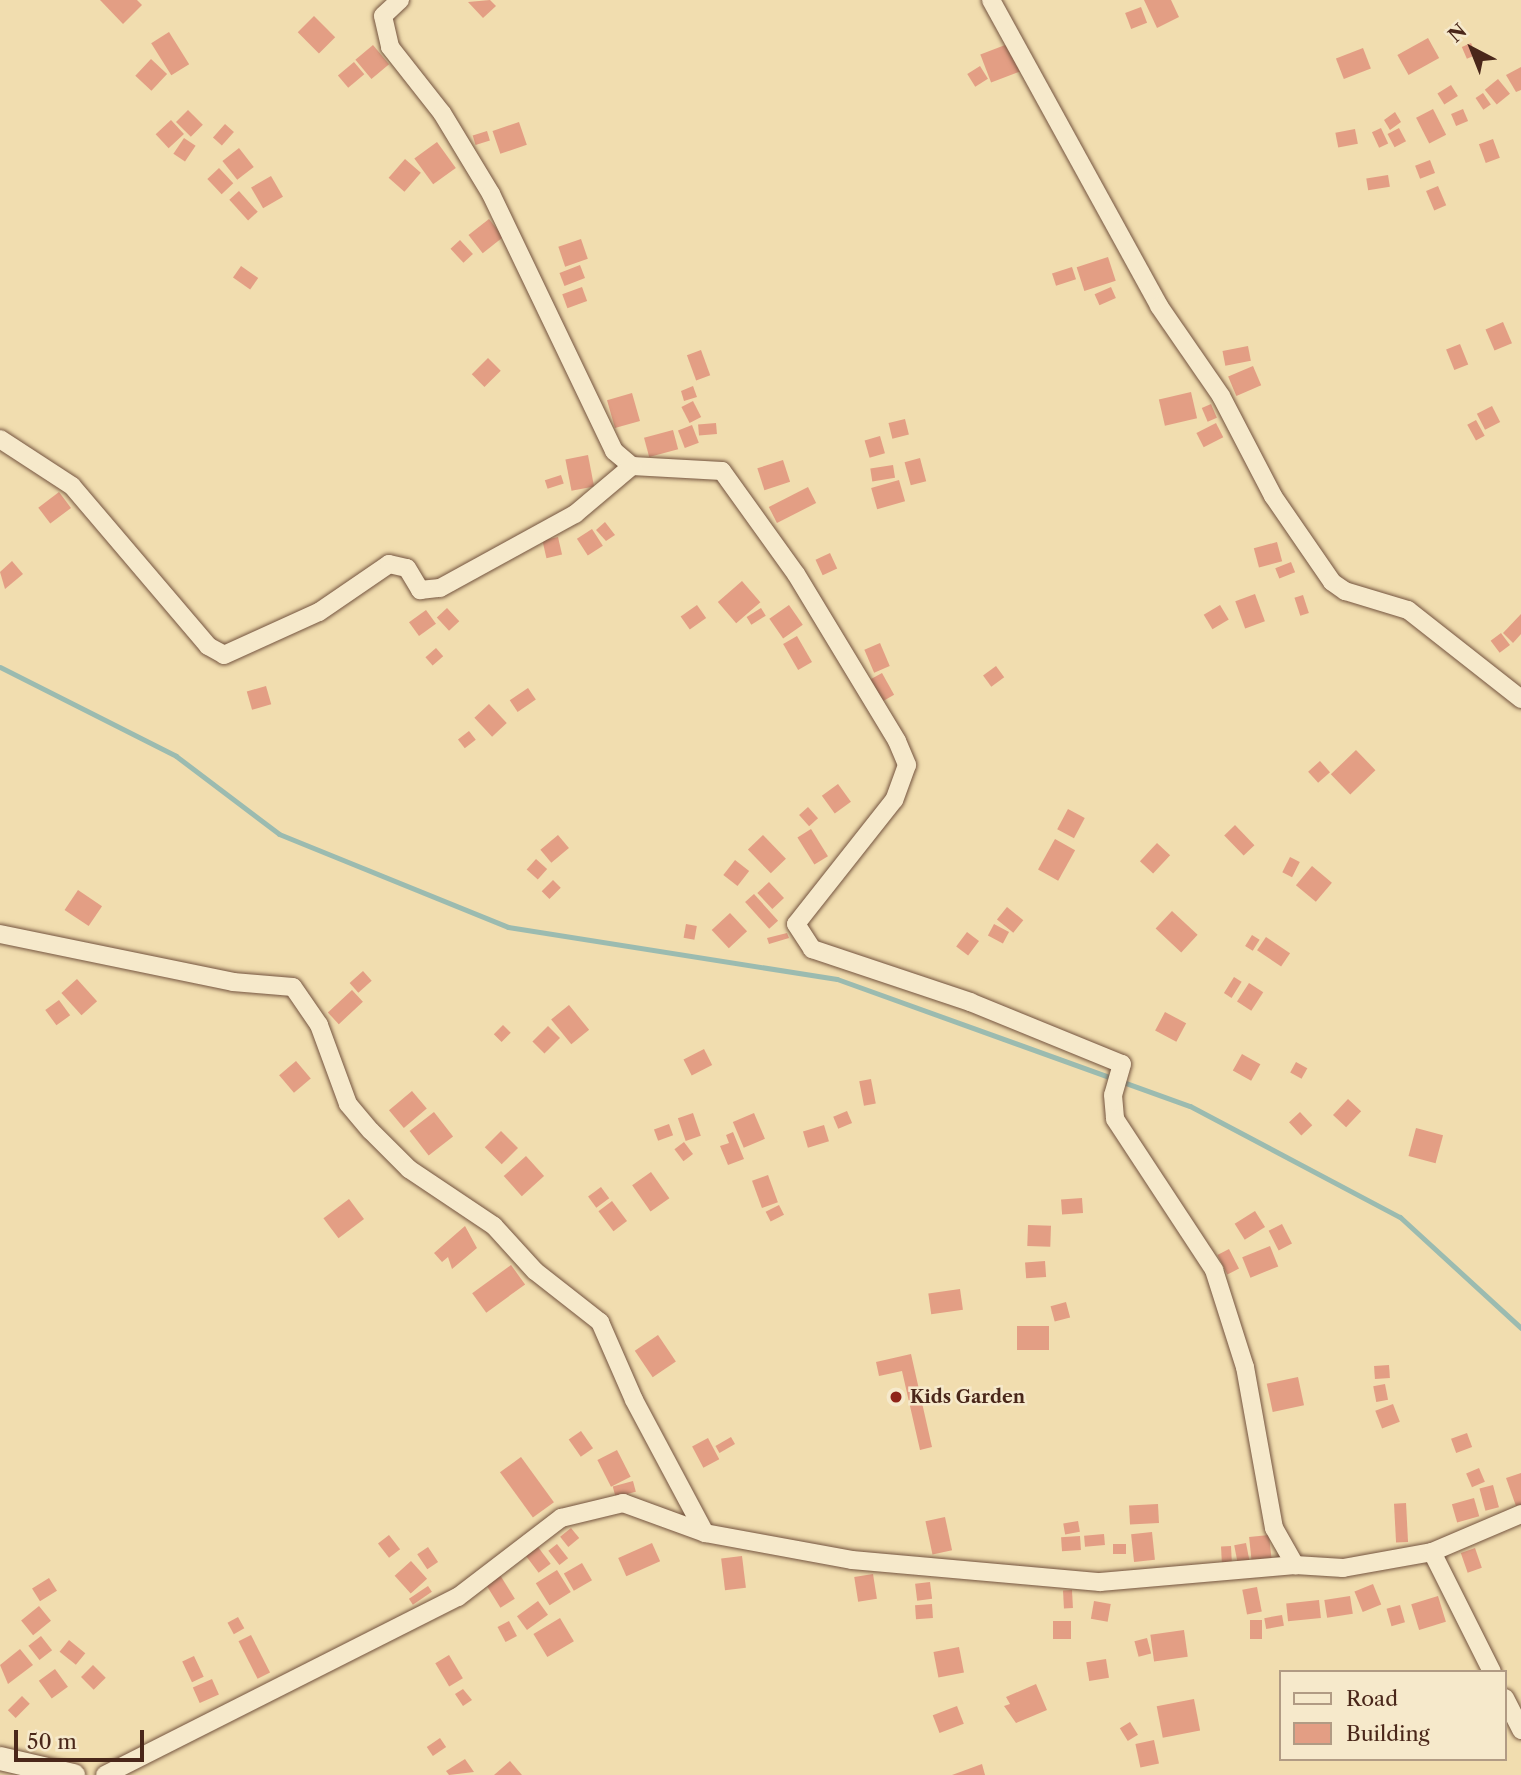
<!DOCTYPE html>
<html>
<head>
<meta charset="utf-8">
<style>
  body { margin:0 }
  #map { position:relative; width:1521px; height:1775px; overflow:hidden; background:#f1ddaf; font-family:"Libre Caslon Text",serif }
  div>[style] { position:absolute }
  .stream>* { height:5px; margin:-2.5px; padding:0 2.5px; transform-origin:2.5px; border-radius:2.5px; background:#9bbbb0 }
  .building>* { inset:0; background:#e39e84; transform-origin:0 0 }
  .roads { filter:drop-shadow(0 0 2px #74543f) drop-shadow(0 0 2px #74543f) }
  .minor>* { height:18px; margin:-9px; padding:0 9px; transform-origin:9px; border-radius:9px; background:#f6e9cb }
  .tertiary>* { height:23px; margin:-11.5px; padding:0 11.5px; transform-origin:11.5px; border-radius:11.5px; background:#f6e9cb }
  .dots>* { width:19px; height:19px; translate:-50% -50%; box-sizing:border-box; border:4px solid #f6e9cb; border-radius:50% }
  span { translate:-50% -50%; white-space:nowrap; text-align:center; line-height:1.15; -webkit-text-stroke:5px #f6e9cb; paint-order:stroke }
  .poi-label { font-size:18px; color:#4a271a; font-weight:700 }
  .left { translate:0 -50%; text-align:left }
  .legend { position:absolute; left:1279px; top:1670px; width:228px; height:91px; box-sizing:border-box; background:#f6e9cb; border:2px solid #b19b84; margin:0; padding:9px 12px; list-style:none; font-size:21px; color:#4a271a }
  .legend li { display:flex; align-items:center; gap:14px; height:35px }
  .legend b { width:35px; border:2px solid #b19b84 }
  .north { position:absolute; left:1437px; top:14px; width:70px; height:70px; -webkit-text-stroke:5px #f6e9cb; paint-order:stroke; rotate:318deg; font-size:19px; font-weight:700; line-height:28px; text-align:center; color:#4a271a }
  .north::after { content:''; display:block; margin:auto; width:24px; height:32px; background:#4a271a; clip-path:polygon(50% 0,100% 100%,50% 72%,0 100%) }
  .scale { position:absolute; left:14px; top:1730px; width:130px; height:32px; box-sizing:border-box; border:4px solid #4a271a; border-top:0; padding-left:9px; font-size:21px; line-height:24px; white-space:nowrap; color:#4a271a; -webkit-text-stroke:5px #f6e9cb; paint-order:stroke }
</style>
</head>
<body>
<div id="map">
  <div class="stream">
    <div style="left:0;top:667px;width:197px;rotate:26.8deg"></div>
    <div style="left:176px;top:756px;width:129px;rotate:37.1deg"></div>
    <div style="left:279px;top:834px;width:247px;rotate:22.1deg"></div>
    <div style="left:508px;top:927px;width:333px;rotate:9deg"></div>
    <div style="left:837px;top:979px;width:375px;rotate:19.8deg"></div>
    <div style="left:1190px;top:1106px;width:238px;rotate:27.9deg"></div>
    <div style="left:1400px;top:1217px;width:164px;rotate:42.5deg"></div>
  </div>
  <div class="building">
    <div style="clip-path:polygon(100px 0,137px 0,142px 5px,123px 24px)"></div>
    <div style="clip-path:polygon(490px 0,496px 6px,483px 18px,468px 2px)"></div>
    <div style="clip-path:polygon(1144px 0,1171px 0,1179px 17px,1157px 28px)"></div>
    <div style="left:1141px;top:7px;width:17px;height:17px;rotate:69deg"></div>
    <div style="left:314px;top:16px;width:30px;height:23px;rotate:45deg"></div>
    <div style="left:169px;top:32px;width:38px;height:21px;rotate:58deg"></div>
    <div style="left:1428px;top:38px;width:23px;height:35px;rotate:61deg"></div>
    <div style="left:1013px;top:42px;width:30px;height:35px;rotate:69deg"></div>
    <div style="left:1471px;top:43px;width:13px;height:10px;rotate:67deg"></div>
    <div style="left:373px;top:45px;width:25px;height:23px;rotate:50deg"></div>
    <div style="left:1363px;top:48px;width:22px;height:29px;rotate:69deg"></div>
    <div style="left:151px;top:59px;width:22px;height:23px;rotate:43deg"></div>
    <div style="left:354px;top:62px;width:16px;height:21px;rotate:50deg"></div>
    <div style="left:980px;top:66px;width:15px;height:15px;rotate:58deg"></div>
    <div style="clip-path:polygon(1521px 67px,1521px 90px,1516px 92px,1506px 75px)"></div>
    <div style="left:1498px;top:79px;width:19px;height:17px;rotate:51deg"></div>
    <div style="left:1451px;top:85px;width:13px;height:16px;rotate:58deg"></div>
    <div style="left:1483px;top:93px;width:14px;height:9px;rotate:56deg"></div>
    <div style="left:1433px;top:109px;width:29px;height:19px;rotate:63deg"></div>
    <div style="left:1463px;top:109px;width:13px;height:13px;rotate:67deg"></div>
    <div style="left:188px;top:110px;width:21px;height:17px;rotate:45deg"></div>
    <div style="clip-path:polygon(1395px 112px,1401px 122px,1390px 130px,1384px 120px)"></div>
    <div style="left:171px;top:120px;width:19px;height:21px;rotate:47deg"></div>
    <div style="left:519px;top:122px;width:24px;height:28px;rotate:71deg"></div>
    <div style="left:225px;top:124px;width:12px;height:18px;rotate:42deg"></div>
    <div style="left:1381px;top:128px;width:17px;height:10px;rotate:65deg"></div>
    <div style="left:1399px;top:128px;width:15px;height:13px;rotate:62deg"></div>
    <div style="left:1355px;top:129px;width:15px;height:20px;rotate:79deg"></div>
    <div style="left:487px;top:131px;width:10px;height:15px;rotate:73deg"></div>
    <div style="left:184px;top:138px;width:14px;height:19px;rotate:34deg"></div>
    <div style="left:1493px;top:139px;width:20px;height:15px;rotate:70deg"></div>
    <div style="left:437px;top:142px;width:32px;height:28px;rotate:54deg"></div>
    <div style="left:239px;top:148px;width:24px;height:21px;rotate:52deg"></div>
    <div style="left:405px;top:159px;width:21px;height:25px;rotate:41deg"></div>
    <div style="left:1430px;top:160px;width:14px;height:16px;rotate:69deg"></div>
    <div style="left:219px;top:168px;width:21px;height:16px;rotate:47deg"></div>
    <div style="left:1388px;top:175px;width:12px;height:22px;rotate:81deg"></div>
    <div style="left:271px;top:176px;width:24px;height:23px;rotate:60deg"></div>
    <div style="left:1438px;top:186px;width:21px;height:13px;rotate:67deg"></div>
    <div style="left:239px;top:191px;width:28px;height:13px;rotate:48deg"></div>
    <div style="left:489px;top:219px;width:23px;height:26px;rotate:52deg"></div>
    <div style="left:581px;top:239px;width:21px;height:24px;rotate:71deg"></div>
    <div style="left:460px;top:240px;width:19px;height:13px;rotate:47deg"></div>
    <div style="left:1108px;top:257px;width:25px;height:33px;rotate:72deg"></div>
    <div style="left:580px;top:265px;width:14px;height:22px;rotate:69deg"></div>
    <div style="left:241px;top:266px;width:21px;height:14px;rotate:35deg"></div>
    <div style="left:1072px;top:267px;width:13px;height:21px;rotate:72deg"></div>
    <div style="left:582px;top:287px;width:15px;height:21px;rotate:70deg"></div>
    <div style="left:1111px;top:287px;width:12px;height:18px;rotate:66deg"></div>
    <div style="left:1503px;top:322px;width:23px;height:19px;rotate:67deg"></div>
    <div style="left:1460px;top:344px;width:22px;height:15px;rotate:68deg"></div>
    <div style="left:1248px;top:346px;width:15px;height:26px;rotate:79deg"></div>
    <div style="left:701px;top:350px;width:27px;height:15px;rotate:70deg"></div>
    <div style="left:488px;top:358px;width:18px;height:23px;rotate:45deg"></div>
    <div style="left:1253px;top:366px;width:21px;height:27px;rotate:67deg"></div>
    <div style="clip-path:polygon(693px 386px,697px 397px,684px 401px,681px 391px)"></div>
    <div style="left:1191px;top:392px;width:27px;height:33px;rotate:77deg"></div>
    <div style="left:632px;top:393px;width:29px;height:26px;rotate:74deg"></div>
    <div style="left:693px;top:401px;width:18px;height:13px;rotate:63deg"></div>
    <div style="left:1211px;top:404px;width:15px;height:10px;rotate:67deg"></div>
    <div style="left:1492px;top:406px;width:18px;height:17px;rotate:63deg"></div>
    <div style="left:905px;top:419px;width:16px;height:17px;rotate:76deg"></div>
    <div style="left:1476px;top:420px;width:18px;height:10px;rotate:61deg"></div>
    <div style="left:716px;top:423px;width:11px;height:18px;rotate:85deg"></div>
    <div style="left:1216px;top:423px;width:16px;height:22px;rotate:63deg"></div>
    <div style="left:692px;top:425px;width:19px;height:15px;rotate:69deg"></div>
    <div style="left:673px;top:430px;width:20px;height:30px;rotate:75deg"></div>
    <div style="left:880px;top:436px;width:18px;height:16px;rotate:74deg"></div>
    <div style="left:588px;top:455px;width:32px;height:23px;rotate:79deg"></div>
    <div style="left:920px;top:458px;width:24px;height:16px;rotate:75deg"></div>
    <div style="left:783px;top:460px;width:23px;height:27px;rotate:72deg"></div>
    <div style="left:893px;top:465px;width:13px;height:23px;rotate:81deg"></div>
    <div style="left:561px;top:475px;width:9px;height:17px;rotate:72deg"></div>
    <div style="left:899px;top:480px;width:22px;height:29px;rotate:74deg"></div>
    <div style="left:808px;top:487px;width:18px;height:44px;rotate:63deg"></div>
    <div style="left:59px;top:492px;width:20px;height:26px;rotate:53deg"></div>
    <div style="clip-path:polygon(605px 522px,615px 535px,606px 541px,596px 530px)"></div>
    <div style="left:592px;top:529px;width:20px;height:18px;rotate:57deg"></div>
    <div style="left:558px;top:537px;width:18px;height:16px;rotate:77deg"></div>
    <div style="left:1277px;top:542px;width:20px;height:24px;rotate:75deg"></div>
    <div style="left:830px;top:553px;width:17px;height:16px;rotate:65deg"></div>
    <div style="clip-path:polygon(12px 561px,23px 574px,5px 589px,0 572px)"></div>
    <div style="left:1291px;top:562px;width:11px;height:17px;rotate:68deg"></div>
    <div style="left:742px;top:581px;width:28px;height:32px;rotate:49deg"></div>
    <div style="left:1255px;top:594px;width:29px;height:21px;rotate:70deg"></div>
    <div style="left:1303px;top:595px;width:19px;height:9px;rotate:72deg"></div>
    <div style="left:697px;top:605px;width:16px;height:20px;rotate:55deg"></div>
    <div style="left:789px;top:605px;width:24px;height:24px;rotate:55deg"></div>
    <div style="left:1220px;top:605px;width:17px;height:19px;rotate:59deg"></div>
    <div style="left:447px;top:608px;width:18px;height:14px;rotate:47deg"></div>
    <div style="left:761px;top:608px;width:9px;height:17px;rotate:58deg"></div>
    <div style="left:426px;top:610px;width:17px;height:21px;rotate:54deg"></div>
    <div style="clip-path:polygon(1521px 614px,1521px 634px,1513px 643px,1503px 633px)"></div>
    <div style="left:1501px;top:633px;width:15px;height:13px;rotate:53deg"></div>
    <div style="left:797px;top:636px;width:30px;height:16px;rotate:60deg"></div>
    <div style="left:880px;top:643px;width:25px;height:17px;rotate:67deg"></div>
    <div style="left:436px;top:648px;width:11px;height:14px;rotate:49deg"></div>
    <div style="left:996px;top:666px;width:14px;height:16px;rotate:54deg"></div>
    <div style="left:882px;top:673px;width:25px;height:13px;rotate:61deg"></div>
    <div style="left:266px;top:686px;width:19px;height:20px;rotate:74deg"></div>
    <div style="left:528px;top:688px;width:14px;height:22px;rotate:56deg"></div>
    <div style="left:489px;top:704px;width:26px;height:20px;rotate:47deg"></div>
    <div style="left:469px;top:731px;width:11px;height:14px;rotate:52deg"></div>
    <div style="left:1356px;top:750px;width:28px;height:35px;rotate:46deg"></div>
    <div style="left:1320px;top:761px;width:15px;height:16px;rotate:48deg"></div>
    <div style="left:838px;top:784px;width:22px;height:20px;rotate:54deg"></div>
    <div style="left:808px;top:807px;width:15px;height:12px;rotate:48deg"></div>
    <div style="left:1068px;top:809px;width:19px;height:23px;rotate:28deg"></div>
    <div style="left:1235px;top:825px;width:28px;height:15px;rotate:46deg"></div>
    <div style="left:811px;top:829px;width:32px;height:16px;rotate:58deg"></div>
    <div style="left:558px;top:835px;width:17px;height:23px;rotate:50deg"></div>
    <div style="left:763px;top:835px;width:33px;height:21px;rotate:46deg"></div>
    <div style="left:1055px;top:839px;width:23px;height:35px;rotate:29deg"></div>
    <div style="left:1157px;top:843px;width:18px;height:25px;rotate:43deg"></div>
    <div style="left:1290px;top:857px;width:11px;height:17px;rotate:27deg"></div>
    <div style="left:536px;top:859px;width:15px;height:14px;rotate:42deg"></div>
    <div style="left:735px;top:860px;width:18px;height:19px;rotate:38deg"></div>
    <div style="left:1312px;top:866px;width:26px;height:25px;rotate:40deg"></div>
    <div style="left:553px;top:880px;width:11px;height:16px;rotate:45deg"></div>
    <div style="left:769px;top:882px;width:22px;height:16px;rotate:47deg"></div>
    <div style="left:78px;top:890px;width:29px;height:24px;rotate:34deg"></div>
    <div style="left:754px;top:894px;width:36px;height:12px;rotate:48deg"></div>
    <div style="left:1007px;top:907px;width:21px;height:16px;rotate:39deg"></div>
    <div style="left:1172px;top:911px;width:35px;height:24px;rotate:43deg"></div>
    <div style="left:730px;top:913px;width:25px;height:25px;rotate:47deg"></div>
    <div style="left:686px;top:924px;width:11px;height:14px;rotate:10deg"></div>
    <div style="left:994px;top:924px;width:17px;height:13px;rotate:28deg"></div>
    <div style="left:967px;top:932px;width:15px;height:18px;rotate:37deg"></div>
    <div style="clip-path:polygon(787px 933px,789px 938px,769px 944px,767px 938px)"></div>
    <div style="left:1252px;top:935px;width:9px;height:13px;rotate:32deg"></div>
    <div style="left:1266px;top:937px;width:29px;height:16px;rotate:34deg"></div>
    <div style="left:363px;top:971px;width:13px;height:18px;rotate:48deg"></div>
    <div style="left:1234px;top:977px;width:9px;height:19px;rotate:32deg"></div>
    <div style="left:77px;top:979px;width:30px;height:21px;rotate:48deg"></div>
    <div style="left:1249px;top:983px;width:17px;height:22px;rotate:33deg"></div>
    <div style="left:352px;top:990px;width:16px;height:33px;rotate:47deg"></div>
    <div style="left:59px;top:1000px;width:19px;height:17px;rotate:54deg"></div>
    <div style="left:569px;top:1005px;width:32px;height:23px;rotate:51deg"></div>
    <div style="left:1165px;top:1012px;width:24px;height:21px;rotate:28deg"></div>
    <div style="left:503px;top:1025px;width:11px;height:13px;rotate:45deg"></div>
    <div style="left:548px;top:1026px;width:17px;height:22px;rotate:45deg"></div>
    <div style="left:704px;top:1049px;width:18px;height:23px;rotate:63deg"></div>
    <div style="left:1242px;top:1054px;width:21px;height:19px;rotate:29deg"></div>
    <div style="left:296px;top:1061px;width:23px;height:22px;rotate:50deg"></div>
    <div style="left:1296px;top:1062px;width:13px;height:12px;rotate:29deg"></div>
    <div style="left:871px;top:1079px;width:25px;height:12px;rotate:79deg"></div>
    <div style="left:412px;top:1091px;width:23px;height:30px;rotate:50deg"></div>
    <div style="left:1348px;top:1099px;width:18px;height:22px;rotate:43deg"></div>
    <div style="left:847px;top:1111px;width:13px;height:15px;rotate:67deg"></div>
    <div style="left:434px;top:1112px;width:31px;height:31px;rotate:52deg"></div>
    <div style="left:1300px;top:1112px;width:18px;height:15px;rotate:47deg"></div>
    <div style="left:693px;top:1113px;width:24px;height:16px;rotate:71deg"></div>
    <div style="left:754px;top:1113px;width:28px;height:23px;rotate:67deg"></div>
    <div style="left:669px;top:1124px;width:12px;height:16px;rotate:70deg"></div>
    <div style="left:824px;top:1125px;width:17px;height:22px;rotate:73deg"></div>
    <div style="left:1416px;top:1128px;width:28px;height:29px;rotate:15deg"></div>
    <div style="left:501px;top:1131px;width:24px;height:23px;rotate:45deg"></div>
    <div style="clip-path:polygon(733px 1132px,744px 1159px,728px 1165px,720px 1146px,729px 1143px,726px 1135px)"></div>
    <div style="left:684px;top:1142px;width:15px;height:12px;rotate:53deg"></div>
    <div style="left:526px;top:1156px;width:27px;height:30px;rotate:48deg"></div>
    <div style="left:651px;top:1172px;width:32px;height:23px;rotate:55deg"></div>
    <div style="left:768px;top:1175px;width:29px;height:17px;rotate:70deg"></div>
    <div style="left:601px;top:1187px;width:14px;height:16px;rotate:54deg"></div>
    <div style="left:1082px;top:1198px;width:15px;height:21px;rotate:86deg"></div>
    <div style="left:349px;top:1199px;width:25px;height:32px;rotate:53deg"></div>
    <div style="left:612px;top:1201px;width:25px;height:17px;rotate:53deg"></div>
    <div style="left:779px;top:1205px;width:11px;height:15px;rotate:63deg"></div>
    <div style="left:1255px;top:1211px;width:19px;height:24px;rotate:58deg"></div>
    <div style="left:1282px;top:1224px;width:22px;height:15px;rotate:63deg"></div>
    <div style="left:1028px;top:1225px;width:23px;height:21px;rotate:2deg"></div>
    <div style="clip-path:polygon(465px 1226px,477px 1248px,452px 1269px,448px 1257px,442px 1262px,434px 1253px)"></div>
    <div style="left:1270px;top:1246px;width:22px;height:30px;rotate:68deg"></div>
    <div style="left:1229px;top:1249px;width:22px;height:13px;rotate:63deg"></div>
    <div style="left:1045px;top:1261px;width:16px;height:20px;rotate:86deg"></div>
    <div style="left:511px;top:1265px;width:24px;height:48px;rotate:54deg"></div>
    <div style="left:960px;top:1289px;width:21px;height:32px;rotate:82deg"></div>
    <div style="left:1066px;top:1302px;width:16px;height:16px;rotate:75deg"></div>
    <div style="left:1049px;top:1326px;width:24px;height:32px;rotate:90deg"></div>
    <div style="left:658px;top:1335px;width:32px;height:28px;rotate:56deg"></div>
    <div style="clip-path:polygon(911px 1354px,932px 1447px,920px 1450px,902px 1371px,879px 1376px,876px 1362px)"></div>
    <div style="left:1389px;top:1365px;width:13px;height:15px;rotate:86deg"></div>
    <div style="left:1298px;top:1377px;width:29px;height:32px;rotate:78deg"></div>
    <div style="left:1385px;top:1384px;width:16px;height:12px;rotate:79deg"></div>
    <div style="left:1393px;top:1404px;width:19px;height:19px;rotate:69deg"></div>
    <div style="left:581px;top:1431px;width:21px;height:15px;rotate:55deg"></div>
    <div style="left:1467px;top:1433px;width:15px;height:17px;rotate:70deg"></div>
    <div style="left:731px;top:1437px;width:8px;height:18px;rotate:60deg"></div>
    <div style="left:708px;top:1438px;width:24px;height:18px;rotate:62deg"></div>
    <div style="left:617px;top:1450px;width:30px;height:22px;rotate:63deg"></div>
    <div style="left:521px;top:1457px;width:56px;height:26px;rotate:54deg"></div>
    <div style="left:1479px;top:1468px;width:15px;height:14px;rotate:67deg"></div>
    <div style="clip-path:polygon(1521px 1473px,1521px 1505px,1516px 1506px,1506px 1478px)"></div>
    <div style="left:633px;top:1481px;width:11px;height:21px;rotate:75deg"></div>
    <div style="left:1493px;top:1485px;width:23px;height:14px;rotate:75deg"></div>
    <div style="left:1474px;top:1498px;width:19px;height:23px;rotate:74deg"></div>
    <div style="left:1406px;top:1503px;width:39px;height:12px;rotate:87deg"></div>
    <div style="left:1158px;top:1504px;width:19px;height:29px;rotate:87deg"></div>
    <div style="left:945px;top:1517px;width:34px;height:20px;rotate:78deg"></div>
    <div style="left:1078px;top:1521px;width:11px;height:15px;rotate:80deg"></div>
    <div style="left:571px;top:1528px;width:13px;height:14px;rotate:51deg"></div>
    <div style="left:1152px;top:1532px;width:28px;height:21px;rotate:84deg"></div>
    <div style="left:1104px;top:1534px;width:11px;height:20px;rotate:85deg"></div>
    <div style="left:389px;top:1535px;width:18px;height:14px;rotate:52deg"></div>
    <div style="left:1269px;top:1535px;width:28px;height:20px;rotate:84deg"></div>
    <div style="left:1080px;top:1536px;width:14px;height:19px;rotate:86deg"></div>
    <div style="left:652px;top:1543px;width:20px;height:37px;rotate:66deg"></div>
    <div style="left:1246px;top:1543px;width:21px;height:12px;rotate:79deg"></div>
    <div style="left:557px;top:1544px;width:18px;height:11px;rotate:52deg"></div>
    <div style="left:1126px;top:1544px;width:10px;height:13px;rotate:90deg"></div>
    <div style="left:1231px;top:1546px;width:18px;height:10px;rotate:87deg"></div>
    <div style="left:428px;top:1547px;width:18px;height:13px;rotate:56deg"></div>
    <div style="left:538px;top:1547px;width:21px;height:15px;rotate:53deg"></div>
    <div style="left:1475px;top:1548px;width:21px;height:15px;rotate:71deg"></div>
    <div style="left:742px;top:1556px;width:32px;height:21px;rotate:83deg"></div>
    <div style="left:411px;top:1561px;width:24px;height:22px;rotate:48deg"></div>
    <div style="left:582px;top:1563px;width:20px;height:21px;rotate:60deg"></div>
    <div style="left:557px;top:1570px;width:26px;height:25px;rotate:58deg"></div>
    <div style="left:873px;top:1574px;width:25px;height:19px;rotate:81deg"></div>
    <div style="left:500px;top:1575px;width:28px;height:17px;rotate:58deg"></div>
    <div style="left:49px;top:1578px;width:15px;height:20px;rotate:58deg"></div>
    <div style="left:930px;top:1582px;width:17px;height:15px;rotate:83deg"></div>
    <div style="left:1373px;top:1584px;width:22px;height:20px;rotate:68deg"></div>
    <div style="left:428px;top:1586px;width:7px;height:23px;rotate:56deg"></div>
    <div style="left:1257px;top:1587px;width:25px;height:15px;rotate:79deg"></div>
    <div style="left:1072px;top:1590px;width:18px;height:9px;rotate:87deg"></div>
    <div style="left:1350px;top:1596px;width:18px;height:26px;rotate:81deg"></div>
    <div style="left:1438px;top:1596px;width:27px;height:28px;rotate:73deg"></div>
    <div style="left:1319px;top:1600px;width:18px;height:33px;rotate:84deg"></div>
    <div style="left:538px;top:1601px;width:17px;height:26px;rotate:54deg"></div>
    <div style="left:1094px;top:1601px;width:17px;height:18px;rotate:10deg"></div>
    <div style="left:932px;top:1604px;width:14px;height:17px;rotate:86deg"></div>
    <div style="left:1400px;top:1605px;width:18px;height:14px;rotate:74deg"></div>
    <div style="left:39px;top:1606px;width:19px;height:23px;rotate:51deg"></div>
    <div style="left:1282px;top:1615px;width:11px;height:18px;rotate:80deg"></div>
    <div style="left:238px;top:1617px;width:13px;height:12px;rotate:61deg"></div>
    <div style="left:560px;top:1618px;width:27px;height:31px;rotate:59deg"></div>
    <div style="left:1250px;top:1620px;width:12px;height:19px"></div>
    <div style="left:509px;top:1621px;width:17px;height:13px;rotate:62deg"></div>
    <div style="left:1053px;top:1621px;width:18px;height:18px"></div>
    <div style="left:1184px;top:1630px;width:27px;height:34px;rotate:82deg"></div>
    <div style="left:251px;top:1635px;width:42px;height:14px;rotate:63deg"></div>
    <div style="left:41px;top:1636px;width:18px;height:16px;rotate:52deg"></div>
    <div style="left:1147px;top:1638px;width:16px;height:13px;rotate:75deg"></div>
    <div style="left:69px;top:1640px;width:21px;height:15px;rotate:39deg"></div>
    <div style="left:959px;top:1647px;width:26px;height:26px;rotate:79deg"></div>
    <div style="clip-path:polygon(20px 1649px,33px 1665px,8px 1684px,0 1665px)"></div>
    <div style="left:449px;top:1655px;width:27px;height:16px;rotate:59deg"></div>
    <div style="left:194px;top:1656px;width:23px;height:13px;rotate:65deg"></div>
    <div style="left:1106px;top:1659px;width:19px;height:20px;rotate:81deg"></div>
    <div style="left:93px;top:1665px;width:18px;height:17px;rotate:45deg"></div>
    <div style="left:55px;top:1669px;width:22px;height:20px;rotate:54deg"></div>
    <div style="left:212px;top:1679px;width:17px;height:21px;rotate:66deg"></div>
    <div style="clip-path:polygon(1036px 1684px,1047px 1710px,1016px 1723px,1004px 1706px,1010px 1704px,1006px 1697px)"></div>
    <div style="clip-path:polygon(463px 1689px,472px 1700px,463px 1706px,455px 1694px)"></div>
    <div style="left:22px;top:1696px;width:11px;height:20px;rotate:45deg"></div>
    <div style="left:1194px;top:1699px;width:32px;height:38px;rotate:79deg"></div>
    <div style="left:957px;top:1706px;width:19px;height:26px;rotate:69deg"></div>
    <div style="left:1130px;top:1722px;width:15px;height:12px;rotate:58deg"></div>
    <div style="left:440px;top:1738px;width:11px;height:16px;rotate:56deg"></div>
    <div style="left:1154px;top:1740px;width:24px;height:19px;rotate:78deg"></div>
    <div style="clip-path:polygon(465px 1759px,474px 1772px,449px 1775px,446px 1771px)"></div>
    <div style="clip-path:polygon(510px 1761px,522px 1775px,494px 1775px)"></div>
    <div style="clip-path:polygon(982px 1764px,985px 1775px,952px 1775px)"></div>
  </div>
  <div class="roads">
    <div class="minor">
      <div style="left:400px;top:0;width:23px;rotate:137deg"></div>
      <div style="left:383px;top:16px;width:32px;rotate:77deg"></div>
      <div style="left:390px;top:47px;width:84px;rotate:51.8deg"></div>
      <div style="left:442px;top:113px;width:95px;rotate:58.8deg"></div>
      <div style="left:491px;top:194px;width:285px;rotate:64.4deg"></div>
      <div style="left:614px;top:451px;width:23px;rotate:40deg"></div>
      <div style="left:632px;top:466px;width:90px;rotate:3.2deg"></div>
      <div style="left:722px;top:471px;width:127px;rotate:54.3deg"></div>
      <div style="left:796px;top:574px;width:195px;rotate:58.8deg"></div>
      <div style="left:897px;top:741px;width:26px;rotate:67deg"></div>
      <div style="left:907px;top:765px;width:37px;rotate:110deg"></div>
      <div style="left:894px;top:800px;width:158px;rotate:128.3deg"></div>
      <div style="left:796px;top:924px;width:30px;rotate:57deg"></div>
      <div style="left:812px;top:949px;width:167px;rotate:18.5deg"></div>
      <div style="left:970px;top:1002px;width:164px;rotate:22.2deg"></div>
      <div style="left:1122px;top:1064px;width:32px;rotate:106deg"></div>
      <div style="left:1113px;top:1095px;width:24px;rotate:85deg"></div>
      <div style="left:1115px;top:1119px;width:181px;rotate:56.7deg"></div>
      <div style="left:1214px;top:1270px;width:102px;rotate:72.3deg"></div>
      <div style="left:1245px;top:1367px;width:164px;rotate:79.8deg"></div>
      <div style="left:1274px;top:1528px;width:43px;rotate:60.4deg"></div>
      <div style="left:1295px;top:1565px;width:48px;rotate:3.6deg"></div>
      <div style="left:1343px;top:1568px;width:90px;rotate:-10.2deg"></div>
      <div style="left:1432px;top:1552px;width:134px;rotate:63.4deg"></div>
      <div style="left:991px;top:0;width:349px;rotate:61.2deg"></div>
      <div style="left:1159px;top:306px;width:109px;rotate:55.4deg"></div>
      <div style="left:1221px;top:396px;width:113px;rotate:62.5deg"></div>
      <div style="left:1273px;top:496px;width:104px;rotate:55.5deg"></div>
      <div style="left:1332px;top:582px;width:16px;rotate:35deg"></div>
      <div style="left:1345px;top:591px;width:66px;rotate:16.8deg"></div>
      <div style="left:1408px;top:610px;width:144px;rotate:38.2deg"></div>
      <div style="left:0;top:439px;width:86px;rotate:33.1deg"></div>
      <div style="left:72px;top:486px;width:210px;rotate:49.6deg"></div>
      <div style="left:208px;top:646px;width:18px;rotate:29deg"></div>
      <div style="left:224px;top:655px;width:104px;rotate:-24.4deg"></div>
      <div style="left:319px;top:612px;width:85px;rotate:-34.4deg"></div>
      <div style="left:389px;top:564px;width:18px;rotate:13deg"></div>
      <div style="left:407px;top:568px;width:26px;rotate:59deg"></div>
      <div style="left:420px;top:590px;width:20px;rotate:-6deg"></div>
      <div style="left:440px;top:588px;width:154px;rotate:-28.7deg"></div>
      <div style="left:575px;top:514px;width:75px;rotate:-40.1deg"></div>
      <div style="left:0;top:934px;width:238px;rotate:11.6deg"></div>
      <div style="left:233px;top:982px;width:60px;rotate:4.8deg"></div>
      <div style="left:293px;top:987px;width:46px;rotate:55.6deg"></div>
      <div style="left:319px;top:1025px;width:84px;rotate:69.8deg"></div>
      <div style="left:348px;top:1104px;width:35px;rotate:50deg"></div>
      <div style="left:371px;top:1131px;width:54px;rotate:45deg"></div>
      <div style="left:409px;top:1169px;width:102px;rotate:33.8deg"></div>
      <div style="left:494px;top:1226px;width:61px;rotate:47.7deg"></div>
      <div style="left:535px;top:1271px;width:83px;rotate:38.1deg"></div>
      <div style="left:600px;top:1322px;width:85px;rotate:66.4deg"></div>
      <div style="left:634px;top:1400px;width:151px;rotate:61.9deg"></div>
      <div style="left:1432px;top:1552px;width:97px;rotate:-23.1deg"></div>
      <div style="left:1505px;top:1698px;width:36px;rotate:63deg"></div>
      <div style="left:105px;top:1775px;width:395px;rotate:-26.8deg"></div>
      <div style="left:458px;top:1597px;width:130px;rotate:-37.5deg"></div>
      <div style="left:561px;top:1518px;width:64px;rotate:-13.6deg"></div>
      <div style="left:623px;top:1503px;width:87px;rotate:20.1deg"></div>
      <div style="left:705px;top:1533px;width:149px;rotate:10.4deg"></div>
      <div style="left:852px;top:1560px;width:249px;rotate:5.1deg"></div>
      <div style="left:1100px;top:1582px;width:196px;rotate:-5deg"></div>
    </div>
    <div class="tertiary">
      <div style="left:0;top:1758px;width:75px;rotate:13.1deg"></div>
    </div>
  </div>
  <div class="dots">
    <div style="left:896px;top:1397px;background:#8f2418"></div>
  </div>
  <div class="poi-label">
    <span class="left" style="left:910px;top:1397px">Kids Garden</span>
  </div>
  <ul class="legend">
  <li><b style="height:9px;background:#f6e9cb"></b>Road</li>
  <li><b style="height:19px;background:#e39e84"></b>Building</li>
  </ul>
  <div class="north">N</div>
  <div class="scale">50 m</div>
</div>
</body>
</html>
